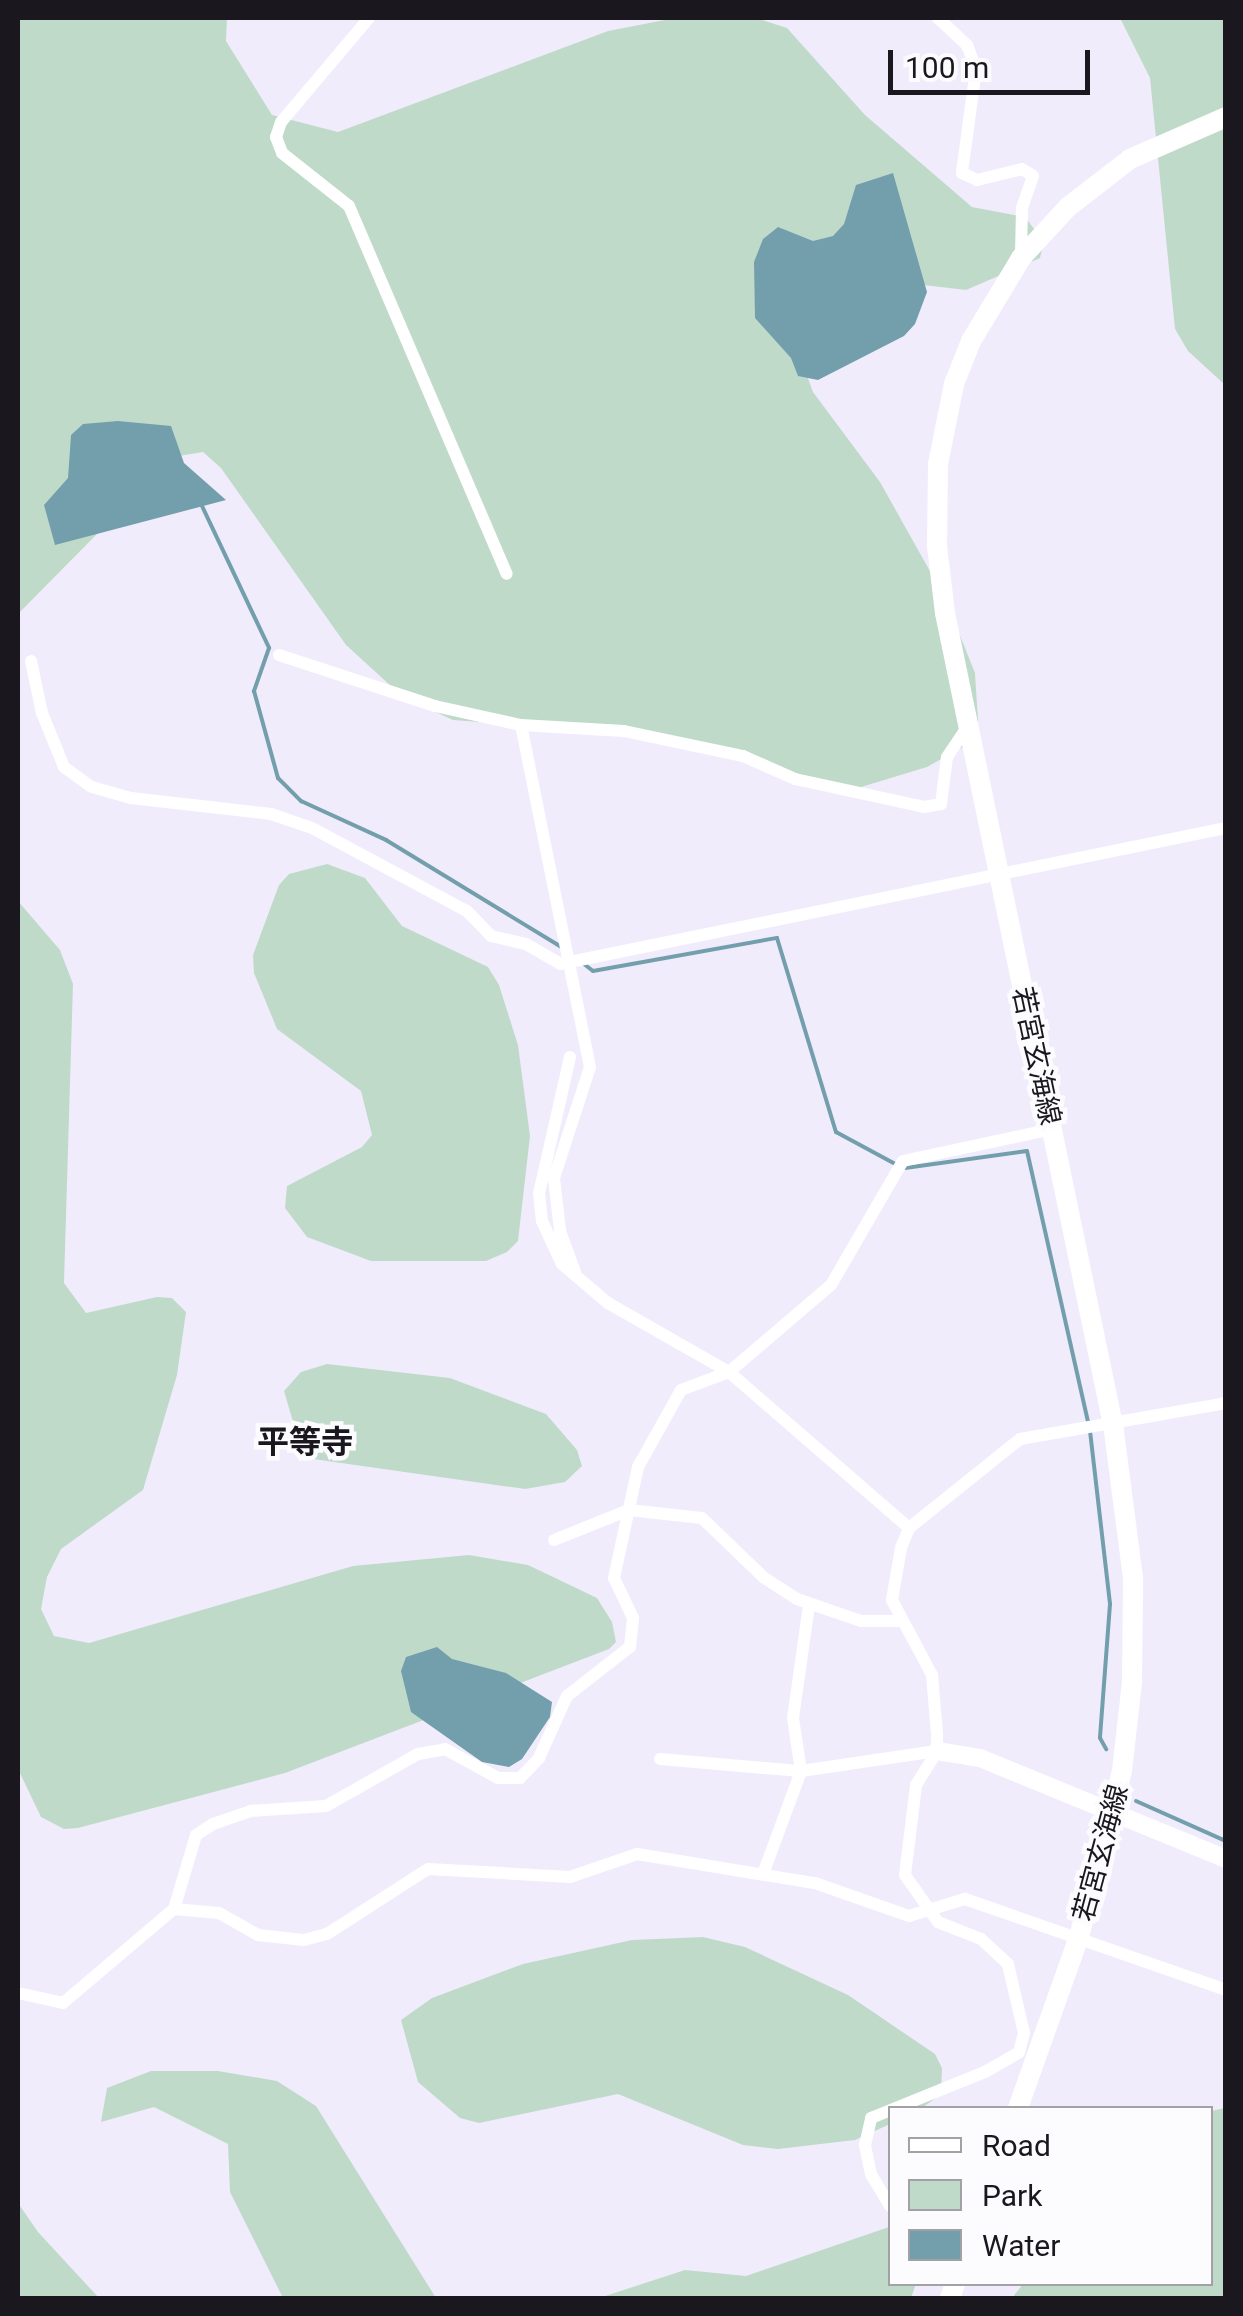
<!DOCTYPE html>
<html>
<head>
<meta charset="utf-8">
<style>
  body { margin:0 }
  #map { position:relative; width:1243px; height:2316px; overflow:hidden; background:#f1ecfc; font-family:Roboto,"Noto Sans JP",sans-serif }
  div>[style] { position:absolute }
  .green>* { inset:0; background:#c0daca }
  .water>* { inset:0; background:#739fad }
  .stream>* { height:4px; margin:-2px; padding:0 2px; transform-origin:2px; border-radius:2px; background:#739fad }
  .street>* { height:12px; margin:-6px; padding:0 6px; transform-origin:6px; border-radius:6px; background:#fff }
  .secondary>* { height:18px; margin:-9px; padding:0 9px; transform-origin:9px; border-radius:9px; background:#fff }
  .primary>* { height:20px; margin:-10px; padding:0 10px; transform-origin:10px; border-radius:10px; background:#fff }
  span { translate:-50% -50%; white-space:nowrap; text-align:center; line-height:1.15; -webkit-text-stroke:9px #fcfcff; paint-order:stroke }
  .street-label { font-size:28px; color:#1a181e }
  .quarter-label { font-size:32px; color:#1a181e; font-weight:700 }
  .frame { position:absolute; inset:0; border:20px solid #1a181e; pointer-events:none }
  .legend { position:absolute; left:888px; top:2106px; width:325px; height:180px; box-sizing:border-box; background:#fcfcff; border:2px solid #a2a1a5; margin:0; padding:12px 18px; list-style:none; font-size:30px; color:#1a181e }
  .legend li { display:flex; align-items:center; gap:20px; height:50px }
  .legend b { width:50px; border:2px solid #a2a1a5 }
  .scale { position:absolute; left:888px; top:50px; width:202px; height:45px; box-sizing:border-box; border:5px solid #1a181e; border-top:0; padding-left:12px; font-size:30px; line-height:35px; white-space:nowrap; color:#1a181e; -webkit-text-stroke:8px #fcfcff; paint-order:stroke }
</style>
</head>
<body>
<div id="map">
  <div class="green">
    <div style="clip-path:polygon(18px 18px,227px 18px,226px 41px,272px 115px,338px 132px,608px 31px,675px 18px,756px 18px,787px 28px,865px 115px,972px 207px,1025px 217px,1044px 242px,1040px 258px,966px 290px,915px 284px,792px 334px,813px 392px,880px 482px,945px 598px,975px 673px,978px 720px,970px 743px,927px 767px,858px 788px,833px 787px,672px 736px,453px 720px,403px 697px,346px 645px,221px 468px,203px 452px,173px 457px,18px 614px)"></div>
    <div style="clip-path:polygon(1120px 18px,1225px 18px,1225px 385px,1188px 351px,1175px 329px,1150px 78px)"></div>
    <div style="clip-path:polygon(327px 864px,365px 878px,402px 926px,488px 967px,499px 985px,518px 1045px,530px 1136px,518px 1241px,507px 1252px,486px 1261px,371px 1261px,307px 1237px,285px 1208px,287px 1186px,362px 1147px,372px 1135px,361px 1091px,277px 1029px,254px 973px,253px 955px,279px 885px,289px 874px)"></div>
    <div style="clip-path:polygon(18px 901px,60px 950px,73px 984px,64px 1283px,86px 1313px,157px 1297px,172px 1298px,186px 1312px,177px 1375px,143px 1490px,61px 1549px,47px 1577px,41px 1609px,54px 1636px,89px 1643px,353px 1566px,469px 1555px,528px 1565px,597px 1598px,612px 1622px,616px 1642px,609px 1649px,285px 1773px,78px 1828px,64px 1829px,41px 1817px,18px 1769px)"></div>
    <div style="clip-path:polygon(327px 1364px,450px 1378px,546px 1414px,577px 1450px,582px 1466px,565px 1482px,525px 1489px,313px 1459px,298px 1439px,284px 1391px,301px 1372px)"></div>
    <div style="clip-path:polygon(703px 1937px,745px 1947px,848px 1995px,935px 2054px,942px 2068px,941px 2094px,922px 2108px,890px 2108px,890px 2124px,855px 2140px,778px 2149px,743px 2145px,618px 2094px,479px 2123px,460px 2118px,418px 2082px,401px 2020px,432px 1998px,523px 1964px,632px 1940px)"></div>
    <div style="clip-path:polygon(151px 2071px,218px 2071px,277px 2081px,316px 2106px,436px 2298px,283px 2298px,230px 2192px,228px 2144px,154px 2107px,101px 2122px,107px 2088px)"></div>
    <div style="clip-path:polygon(1225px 2108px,1225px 2298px,1012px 2298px,1023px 2284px,1210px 2284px,1211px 2111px)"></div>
    <div style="clip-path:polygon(18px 2203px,38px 2232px,99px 2298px,18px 2298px)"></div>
    <div style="clip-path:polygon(889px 2227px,890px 2284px,916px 2284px,911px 2298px,599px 2298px,685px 2270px,746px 2276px)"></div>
  </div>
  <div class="water">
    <div style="clip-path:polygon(893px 173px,927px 292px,915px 324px,904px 336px,818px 380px,798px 376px,791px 358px,755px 318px,754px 262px,763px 239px,778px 227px,813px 241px,833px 236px,844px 224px,856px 185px)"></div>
    <div style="clip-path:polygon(118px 421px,171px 426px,184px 463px,226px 500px,55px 545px,44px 505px,68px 478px,71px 435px,83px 424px)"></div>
    <div style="clip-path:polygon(437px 1647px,452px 1659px,506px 1673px,552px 1702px,550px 1717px,522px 1759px,509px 1767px,482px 1762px,411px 1712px,401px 1671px,406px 1657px)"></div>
  </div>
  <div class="stream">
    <div style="left:202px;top:506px;width:157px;rotate:64.7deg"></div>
    <div style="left:269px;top:648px;width:46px;rotate:109.2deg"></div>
    <div style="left:254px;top:691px;width:90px;rotate:74.6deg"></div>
    <div style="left:278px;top:778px;width:33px;rotate:45deg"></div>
    <div style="left:301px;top:801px;width:94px;rotate:24.6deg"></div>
    <div style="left:386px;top:840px;width:205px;rotate:31.4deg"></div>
    <div style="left:584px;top:964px;width:11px;rotate:38deg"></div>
    <div style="left:593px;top:971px;width:187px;rotate:-10.2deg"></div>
    <div style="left:777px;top:938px;width:203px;rotate:73.1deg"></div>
    <div style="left:836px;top:1132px;width:69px;rotate:28.4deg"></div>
    <div style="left:905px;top:1168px;width:123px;rotate:-7.9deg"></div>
    <div style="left:1027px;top:1151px;width:277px;rotate:77.3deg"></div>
    <div style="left:1090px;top:1431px;width:174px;rotate:83.4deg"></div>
    <div style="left:1110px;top:1604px;width:134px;rotate:94.3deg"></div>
    <div style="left:1100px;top:1738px;width:13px;rotate:61deg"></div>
    <div style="left:1136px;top:1801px;width:98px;rotate:24deg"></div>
  </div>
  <div class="street">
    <div style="left:369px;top:18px;width:136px;rotate:130.2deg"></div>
    <div style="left:281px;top:122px;width:16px;rotate:108deg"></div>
    <div style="left:276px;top:137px;width:17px;rotate:69deg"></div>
    <div style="left:282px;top:153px;width:85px;rotate:38.3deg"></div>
    <div style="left:349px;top:206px;width:400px;rotate:66.8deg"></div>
    <div style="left:938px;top:18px;width:40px;rotate:43deg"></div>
    <div style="left:967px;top:45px;width:26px;rotate:69deg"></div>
    <div style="left:976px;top:69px;width:105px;rotate:97.7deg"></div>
    <div style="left:962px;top:173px;width:17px;rotate:25deg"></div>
    <div style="left:977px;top:180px;width:46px;rotate:-13.7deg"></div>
    <div style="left:1022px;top:169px;width:13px;rotate:32deg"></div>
    <div style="left:1033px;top:176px;width:34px;rotate:109deg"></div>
    <div style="left:1022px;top:208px;width:48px;rotate:91.2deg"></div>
    <div style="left:279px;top:655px;width:164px;rotate:18.1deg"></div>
    <div style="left:435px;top:706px;width:88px;rotate:12.5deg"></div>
    <div style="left:521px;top:725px;width:103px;rotate:3.3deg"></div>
    <div style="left:624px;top:731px;width:122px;rotate:11.9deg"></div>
    <div style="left:743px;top:756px;width:57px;rotate:23.9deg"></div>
    <div style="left:795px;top:779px;width:132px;rotate:12.2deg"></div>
    <div style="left:924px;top:807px;width:17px;rotate:-10deg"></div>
    <div style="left:941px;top:804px;width:47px;rotate:-82.7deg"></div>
    <div style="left:947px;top:757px;width:37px;rotate:-56deg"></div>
    <div style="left:31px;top:661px;width:53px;rotate:78.1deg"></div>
    <div style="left:42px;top:713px;width:58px;rotate:67.8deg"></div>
    <div style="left:64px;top:767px;width:34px;rotate:36deg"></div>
    <div style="left:92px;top:787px;width:41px;rotate:15.8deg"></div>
    <div style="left:131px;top:798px;width:141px;rotate:6.5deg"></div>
    <div style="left:271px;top:814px;width:43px;rotate:18.9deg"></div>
    <div style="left:312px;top:828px;width:176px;rotate:28.2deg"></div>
    <div style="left:467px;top:911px;width:35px;rotate:46deg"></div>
    <div style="left:491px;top:936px;width:36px;rotate:13deg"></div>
    <div style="left:526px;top:944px;width:39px;rotate:30deg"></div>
    <div style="left:560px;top:964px;width:680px;rotate:-11.54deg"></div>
    <div style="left:521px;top:725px;width:349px;rotate:78.6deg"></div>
    <div style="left:590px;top:1067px;width:117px;rotate:108deg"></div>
    <div style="left:554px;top:1178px;width:53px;rotate:83.5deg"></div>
    <div style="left:560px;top:1231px;width:44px;rotate:69.9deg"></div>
    <div style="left:570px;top:1057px;width:139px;rotate:102.8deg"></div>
    <div style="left:539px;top:1193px;width:28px;rotate:84deg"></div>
    <div style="left:542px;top:1221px;width:47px;rotate:65.1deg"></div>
    <div style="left:562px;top:1264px;width:60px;rotate:40.3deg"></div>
    <div style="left:608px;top:1303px;width:139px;rotate:29.7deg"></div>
    <div style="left:729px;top:1372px;width:238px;rotate:40.9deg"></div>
    <div style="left:554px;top:1540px;width:81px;rotate:-21.8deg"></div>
    <div style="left:629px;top:1510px;width:73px;rotate:6.3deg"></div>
    <div style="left:702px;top:1518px;width:85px;rotate:44deg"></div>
    <div style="left:763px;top:1577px;width:40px;rotate:32.9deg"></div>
    <div style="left:797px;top:1599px;width:68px;rotate:19deg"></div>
    <div style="left:861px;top:1621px;width:39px"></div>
    <div style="left:660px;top:1759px;width:142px;rotate:4.9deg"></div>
    <div style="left:801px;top:1771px;width:137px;rotate:-8.4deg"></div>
    <div style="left:763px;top:1874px;width:110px;rotate:-69.7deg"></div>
    <div style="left:801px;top:1771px;width:54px;rotate:-98.6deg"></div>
    <div style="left:793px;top:1718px;width:114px;rotate:-81.9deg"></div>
    <div style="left:174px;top:1909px;width:45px;rotate:5.1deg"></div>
    <div style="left:219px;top:1913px;width:45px;rotate:29.4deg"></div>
    <div style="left:258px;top:1935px;width:46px;rotate:6.2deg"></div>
    <div style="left:304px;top:1940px;width:24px;rotate:-15deg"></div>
    <div style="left:327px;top:1934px;width:120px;rotate:-32.8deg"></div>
    <div style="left:428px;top:1869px;width:142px;rotate:3.2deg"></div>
    <div style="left:570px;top:1877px;width:71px;rotate:-18.9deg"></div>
    <div style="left:637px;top:1854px;width:180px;rotate:9.3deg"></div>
    <div style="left:815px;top:1883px;width:100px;rotate:19.3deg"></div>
    <div style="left:909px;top:1916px;width:59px;rotate:-16.9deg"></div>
    <div style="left:965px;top:1899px;width:276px;rotate:19.2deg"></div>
    <div style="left:18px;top:1993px;width:46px;rotate:12.5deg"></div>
    <div style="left:63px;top:2003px;width:145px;rotate:-40.3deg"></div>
    <div style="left:174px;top:1909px;width:77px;rotate:-73.4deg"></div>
    <div style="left:196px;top:1835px;width:20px;rotate:-33deg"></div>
    <div style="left:213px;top:1824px;width:39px;rotate:-19deg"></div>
    <div style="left:250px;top:1811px;width:76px;rotate:-3.8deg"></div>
    <div style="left:326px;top:1806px;width:106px;rotate:-29.5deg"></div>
    <div style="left:418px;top:1754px;width:27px;rotate:-10deg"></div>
    <div style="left:445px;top:1749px;width:60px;rotate:28.7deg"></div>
    <div style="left:498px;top:1778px;width:22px"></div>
    <div style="left:520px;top:1778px;width:28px;rotate:-46deg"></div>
    <div style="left:539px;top:1758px;width:68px;rotate:-65.7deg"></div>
    <div style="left:567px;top:1696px;width:80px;rotate:-37.9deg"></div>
    <div style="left:630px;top:1647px;width:29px;rotate:-84deg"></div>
    <div style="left:633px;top:1618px;width:44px;rotate:-115.4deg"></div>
    <div style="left:614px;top:1578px;width:114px;rotate:-77.8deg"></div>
    <div style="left:638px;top:1467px;width:88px;rotate:-60.8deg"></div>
    <div style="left:681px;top:1390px;width:51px;rotate:-20.6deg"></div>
    <div style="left:729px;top:1372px;width:134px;rotate:-40.5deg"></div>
    <div style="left:831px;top:1285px;width:143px;rotate:-59.9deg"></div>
    <div style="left:903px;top:1161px;width:152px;rotate:-12.1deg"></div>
    <div style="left:890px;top:2206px;width:37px;rotate:-121deg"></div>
    <div style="left:871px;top:2174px;width:30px;rotate:-102deg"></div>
    <div style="left:865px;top:2145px;width:28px;rotate:-77deg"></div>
    <div style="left:871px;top:2118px;width:123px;rotate:-22deg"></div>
    <div style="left:985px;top:2072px;width:39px;rotate:-30deg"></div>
    <div style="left:1019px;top:2052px;width:20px;rotate:-75deg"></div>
    <div style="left:1024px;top:2033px;width:71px;rotate:-103.1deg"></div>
    <div style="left:1008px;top:1964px;width:37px;rotate:-137deg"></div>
    <div style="left:981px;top:1939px;width:46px;rotate:-158.4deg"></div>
    <div style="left:938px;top:1922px;width:57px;rotate:-125.1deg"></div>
    <div style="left:905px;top:1875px;width:91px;rotate:-83deg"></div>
    <div style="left:916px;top:1785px;width:40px;rotate:-58deg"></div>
    <div style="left:937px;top:1751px;width:17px;rotate:-90deg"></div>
    <div style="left:937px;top:1734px;width:59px;rotate:-94.8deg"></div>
    <div style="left:932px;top:1675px;width:85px;rotate:-118.1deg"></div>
    <div style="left:892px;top:1600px;width:53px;rotate:-80.2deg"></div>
    <div style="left:901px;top:1548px;width:22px;rotate:-68deg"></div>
    <div style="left:909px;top:1528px;width:142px;rotate:-38.7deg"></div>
    <div style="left:1020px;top:1439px;width:209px;rotate:-9.9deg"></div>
  </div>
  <div class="secondary">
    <div style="left:937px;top:1751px;width:44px;rotate:9.2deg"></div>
    <div style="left:980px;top:1758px;width:266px;rotate:22.3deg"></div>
  </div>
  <div class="primary">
    <div style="left:1018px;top:2108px;width:182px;rotate:-70.4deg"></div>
    <div style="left:1079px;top:1937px;width:171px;rotate:-75.5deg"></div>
    <div style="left:1122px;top:1771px;width:90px;rotate:-83.6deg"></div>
    <div style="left:1132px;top:1682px;width:104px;rotate:-89.4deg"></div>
    <div style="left:1133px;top:1578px;width:154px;rotate:-97.4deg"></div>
    <div style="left:1113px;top:1425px;width:829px;rotate:-101.69deg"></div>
    <div style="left:945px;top:613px;width:67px;rotate:-96.8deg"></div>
    <div style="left:937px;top:546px;width:82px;rotate:-89.3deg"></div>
    <div style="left:938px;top:464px;width:82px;rotate:-78.7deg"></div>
    <div style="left:954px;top:384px;width:46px;rotate:-68.4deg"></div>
    <div style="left:971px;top:341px;width:97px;rotate:-58.9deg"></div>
    <div style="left:1021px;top:258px;width:69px;rotate:-47.3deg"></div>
    <div style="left:1068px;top:207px;width:78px;rotate:-37.7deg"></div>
    <div style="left:1130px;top:159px;width:105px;rotate:-23.6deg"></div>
    <div style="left:950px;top:2298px;width:15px;rotate:-70deg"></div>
  </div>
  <div class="street-label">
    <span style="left:1036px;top:1056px;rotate:78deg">若宮玄海線</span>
    <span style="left:1101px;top:1853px;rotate:-75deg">若宮玄海線</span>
  </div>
  <div class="quarter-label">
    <span style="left:305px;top:1442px">平等寺</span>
  </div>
  <div class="frame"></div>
  <ul class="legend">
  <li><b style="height:12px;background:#fff"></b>Road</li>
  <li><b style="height:28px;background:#c0daca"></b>Park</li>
  <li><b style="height:28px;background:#739fad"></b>Water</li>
  </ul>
  <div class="scale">100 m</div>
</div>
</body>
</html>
